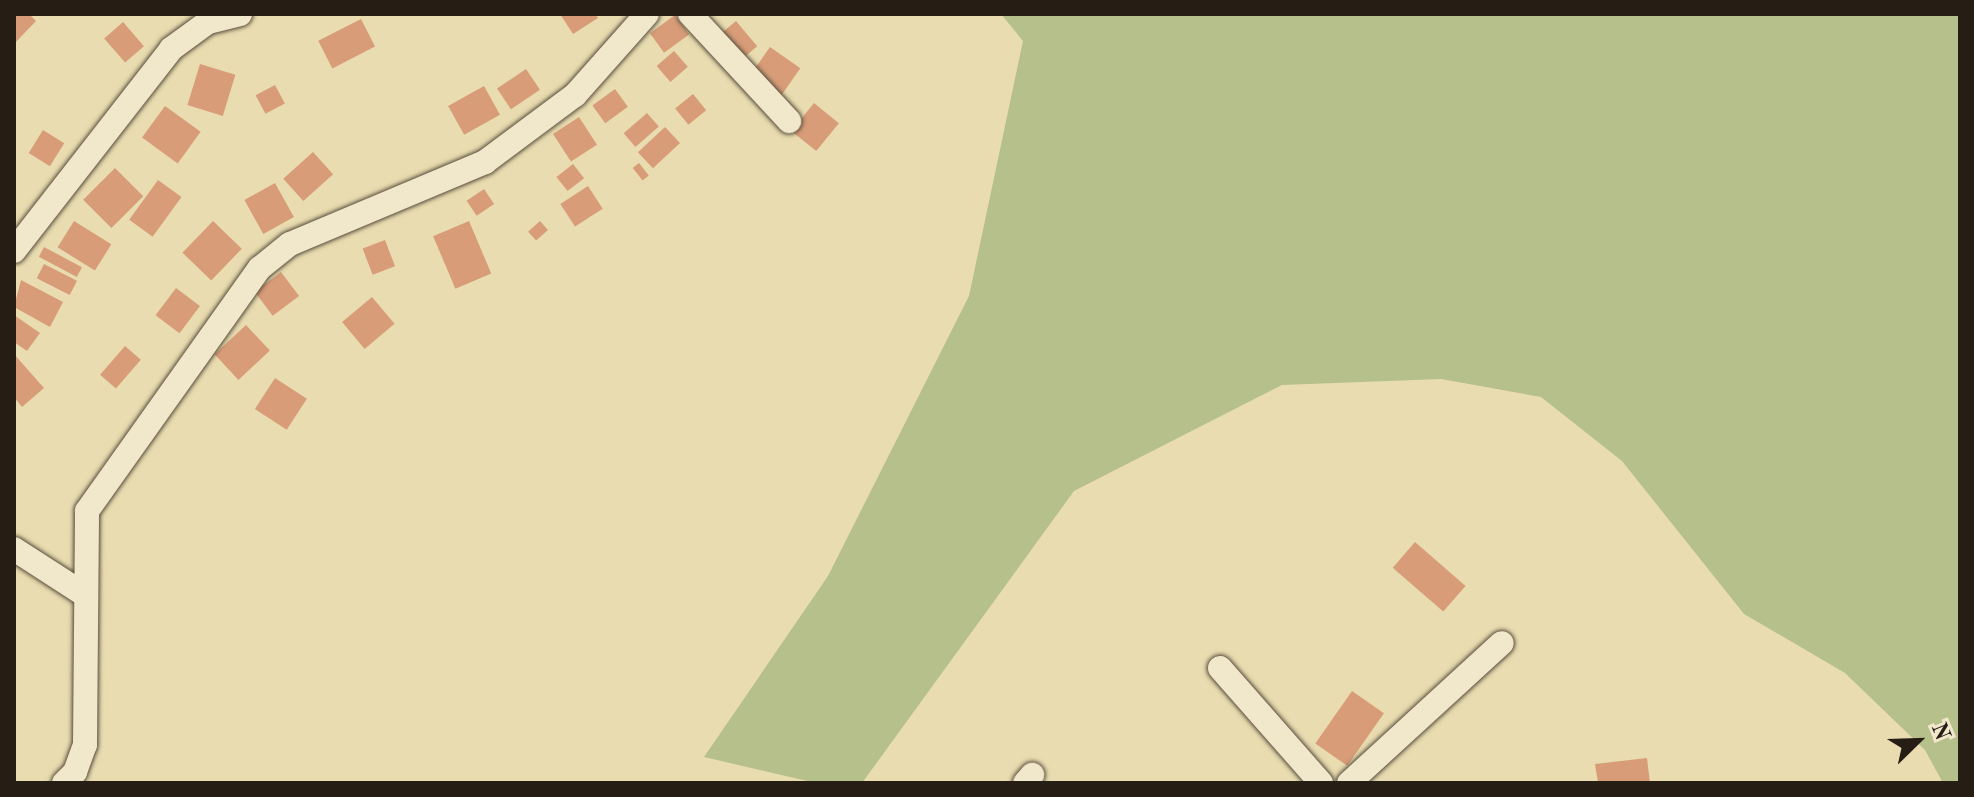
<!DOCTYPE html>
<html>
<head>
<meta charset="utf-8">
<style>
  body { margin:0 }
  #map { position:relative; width:1974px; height:797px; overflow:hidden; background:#e9dcb0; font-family:"Old Standard TT",serif }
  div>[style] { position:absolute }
  .green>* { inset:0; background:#b6c08b }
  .building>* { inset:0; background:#d89d78; transform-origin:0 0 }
  .roads { filter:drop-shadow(0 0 2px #574d3c) drop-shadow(0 0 2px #574d3c) }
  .minor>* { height:24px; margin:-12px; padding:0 12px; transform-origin:12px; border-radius:12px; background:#f1e8cc }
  span { translate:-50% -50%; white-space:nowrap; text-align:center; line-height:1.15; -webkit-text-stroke:8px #f1e8cc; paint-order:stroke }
  .frame { position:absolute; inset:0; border:16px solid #261d15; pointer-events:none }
  .north { position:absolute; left:1878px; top:701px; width:80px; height:80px; -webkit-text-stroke:6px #f1e8cc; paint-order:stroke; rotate:67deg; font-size:22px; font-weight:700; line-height:32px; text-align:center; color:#261d15 }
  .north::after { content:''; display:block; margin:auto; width:28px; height:36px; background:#261d15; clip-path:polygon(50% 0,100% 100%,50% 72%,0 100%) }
</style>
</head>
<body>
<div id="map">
  <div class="green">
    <div style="clip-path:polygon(1001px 14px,1960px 14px,1960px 783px,1943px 783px,1925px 750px,1845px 673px,1744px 614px,1622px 461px,1541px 397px,1441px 379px,1282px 385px,1074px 491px,862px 783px,816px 783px,704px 757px,828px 576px,969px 296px,1023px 41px)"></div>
  </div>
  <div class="building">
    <div style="clip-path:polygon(14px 14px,29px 14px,36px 21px,14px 44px)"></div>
    <div style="clip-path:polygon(560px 14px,595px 14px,598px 18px,573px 34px)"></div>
    <div style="left:675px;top:15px;width:24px;height:31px;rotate:54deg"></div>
    <div style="left:361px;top:19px;width:31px;height:48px;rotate:63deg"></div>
    <div style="left:736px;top:21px;width:33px;height:25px;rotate:50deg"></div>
    <div style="left:123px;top:22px;width:32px;height:25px;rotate:49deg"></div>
    <div style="left:770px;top:47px;width:37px;height:35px;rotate:35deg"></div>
    <div style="left:674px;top:51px;width:21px;height:23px;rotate:49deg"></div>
    <div style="left:200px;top:64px;width:37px;height:43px;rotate:17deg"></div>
    <div style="left:526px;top:69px;width:25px;height:35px;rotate:56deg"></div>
    <div style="left:275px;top:85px;width:21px;height:22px;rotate:62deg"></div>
    <div style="left:484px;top:86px;width:33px;height:41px;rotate:61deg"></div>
    <div style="left:615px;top:89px;width:22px;height:28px;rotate:54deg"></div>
    <div style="left:693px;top:94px;width:21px;height:23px;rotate:51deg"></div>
    <div style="left:814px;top:103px;width:32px;height:36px;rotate:39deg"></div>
    <div style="left:165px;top:106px;width:44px;height:39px;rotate:36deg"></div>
    <div style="left:647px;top:113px;width:18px;height:31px;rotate:49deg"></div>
    <div style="left:579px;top:117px;width:33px;height:31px;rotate:57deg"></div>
    <div style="left:665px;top:127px;width:22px;height:37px;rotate:47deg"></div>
    <div style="left:43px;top:130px;width:25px;height:27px;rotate:32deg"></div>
    <div style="left:313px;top:152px;width:30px;height:40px;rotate:48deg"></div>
    <div style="left:639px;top:163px;width:16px;height:8px;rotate:52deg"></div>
    <div style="left:573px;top:164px;width:18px;height:21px;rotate:52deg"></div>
    <div style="left:115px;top:168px;width:40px;height:45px;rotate:45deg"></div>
    <div style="left:158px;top:180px;width:29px;height:49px;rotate:36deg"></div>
    <div style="left:275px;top:183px;width:39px;height:35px;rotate:61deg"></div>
    <div style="left:588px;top:186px;width:27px;height:33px;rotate:57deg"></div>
    <div style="left:484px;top:189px;width:18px;height:21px;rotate:56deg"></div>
    <div style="left:74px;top:221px;width:44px;height:31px;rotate:32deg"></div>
    <div style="left:213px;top:221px;width:40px;height:44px;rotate:44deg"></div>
    <div style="left:469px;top:221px;width:57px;height:39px;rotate:67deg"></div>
    <div style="left:540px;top:221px;width:12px;height:16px;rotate:48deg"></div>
    <div style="left:385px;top:240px;width:28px;height:24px;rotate:69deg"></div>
    <div style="left:44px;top:247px;width:43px;height:11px;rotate:28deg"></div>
    <div style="left:44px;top:264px;width:37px;height:16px;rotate:27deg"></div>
    <div style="left:281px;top:272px;width:30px;height:33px;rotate:53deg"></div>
    <div style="clip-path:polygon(21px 280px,63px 302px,50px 327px,14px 307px)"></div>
    <div style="left:176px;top:288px;width:30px;height:34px;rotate:37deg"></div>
    <div style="left:372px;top:297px;width:35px;height:39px;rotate:50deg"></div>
    <div style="clip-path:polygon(14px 315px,40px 333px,27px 351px,14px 342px)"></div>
    <div style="left:246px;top:325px;width:35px;height:43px;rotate:47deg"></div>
    <div style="left:125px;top:346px;width:21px;height:38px;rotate:41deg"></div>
    <div style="clip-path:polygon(14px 354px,44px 388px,22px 407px,14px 397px)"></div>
    <div style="left:275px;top:378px;width:38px;height:37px;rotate:33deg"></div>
    <div style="left:1415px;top:542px;width:67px;height:34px;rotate:41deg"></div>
    <div style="left:1352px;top:691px;width:39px;height:64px;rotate:35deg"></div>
    <div style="clip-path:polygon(1647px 758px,1650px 783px,1598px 783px,1595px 764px)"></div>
  </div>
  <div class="roads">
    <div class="minor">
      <div style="left:690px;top:14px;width:146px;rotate:47.2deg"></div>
      <div style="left:14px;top:251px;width:256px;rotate:-52.1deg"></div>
      <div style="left:171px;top:49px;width:46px;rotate:-36.1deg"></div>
      <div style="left:208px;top:22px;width:33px;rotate:-14deg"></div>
      <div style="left:14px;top:549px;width:85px;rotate:32.9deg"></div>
      <div style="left:1220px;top:668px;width:153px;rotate:48.7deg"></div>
      <div style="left:64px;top:783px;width:16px;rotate:-45deg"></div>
      <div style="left:75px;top:772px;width:29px;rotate:-70deg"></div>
      <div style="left:85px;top:745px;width:234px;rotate:-89.5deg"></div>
      <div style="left:87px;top:511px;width:298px;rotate:-54.6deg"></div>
      <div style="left:260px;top:268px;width:38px;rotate:-39deg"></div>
      <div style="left:290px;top:244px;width:212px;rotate:-22.8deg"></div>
      <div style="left:485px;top:162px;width:112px;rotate:-36.7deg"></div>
      <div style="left:575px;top:95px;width:108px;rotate:-48.4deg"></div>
      <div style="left:1025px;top:783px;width:11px;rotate:-49deg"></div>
      <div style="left:1349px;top:783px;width:207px;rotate:-42.5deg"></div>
    </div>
  </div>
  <div class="frame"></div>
  <div class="north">N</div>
</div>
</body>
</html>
